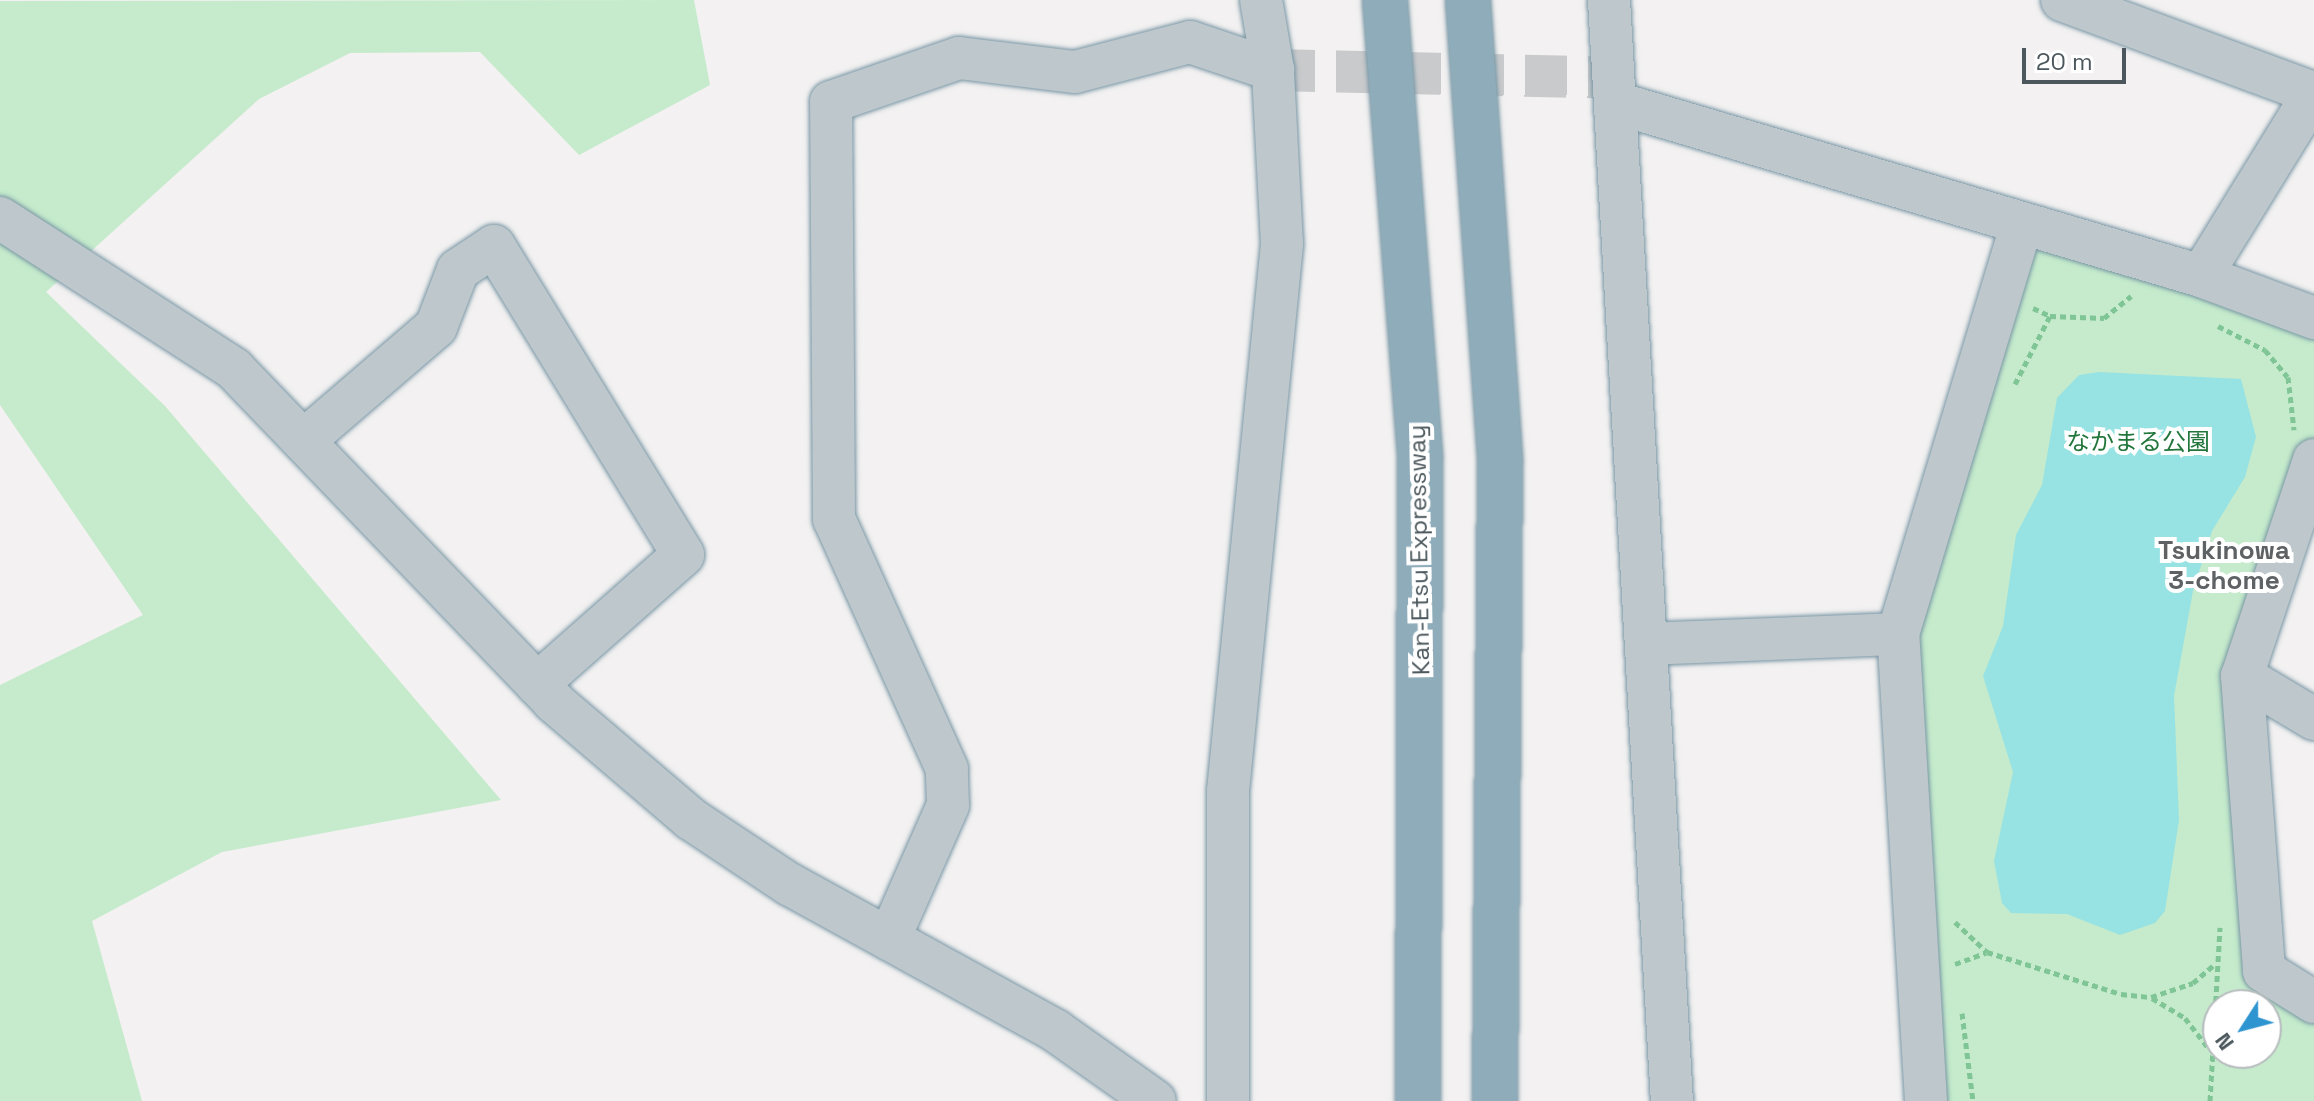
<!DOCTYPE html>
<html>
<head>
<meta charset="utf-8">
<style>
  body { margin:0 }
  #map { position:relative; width:2314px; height:1101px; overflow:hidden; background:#f3f1f1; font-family:"Space Grotesk","Noto Sans JP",sans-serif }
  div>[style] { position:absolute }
  .green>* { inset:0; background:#c5ebcc }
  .water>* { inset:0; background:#97e2e3 }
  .minor-tunnel>* { height:42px; margin-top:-21px; transform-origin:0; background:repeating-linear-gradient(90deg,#c9cacc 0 42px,transparent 0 63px) }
  .path>* { height:5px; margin-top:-2.5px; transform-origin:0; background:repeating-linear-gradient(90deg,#80c595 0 6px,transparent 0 10px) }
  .roads { filter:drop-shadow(0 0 2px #7997a5) drop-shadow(0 0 2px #7997a5) }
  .minor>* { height:42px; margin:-21px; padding:0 21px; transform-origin:21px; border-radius:21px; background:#bec7cc }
  .highway>* { height:44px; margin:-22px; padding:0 22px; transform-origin:22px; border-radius:22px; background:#8eacb9 }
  span { translate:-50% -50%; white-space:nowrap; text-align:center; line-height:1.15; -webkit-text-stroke:8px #fff; paint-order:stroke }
  .park-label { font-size:24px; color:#22763b }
  .street-label { font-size:24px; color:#4b575c }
  .neighbourhood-label { font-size:26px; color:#5e6265; font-weight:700 }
  .north { position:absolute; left:2202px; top:989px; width:80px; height:80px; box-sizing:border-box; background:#fff; border:2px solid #b7bcbe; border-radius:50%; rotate:234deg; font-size:22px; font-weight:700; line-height:32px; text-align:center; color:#4b575c }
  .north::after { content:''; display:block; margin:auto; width:28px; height:36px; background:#2e95d0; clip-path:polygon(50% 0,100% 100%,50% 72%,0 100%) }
  .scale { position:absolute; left:2022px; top:48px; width:104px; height:36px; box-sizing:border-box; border:4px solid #4b575c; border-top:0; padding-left:10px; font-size:24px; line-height:28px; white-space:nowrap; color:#4b575c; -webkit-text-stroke:6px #fff; paint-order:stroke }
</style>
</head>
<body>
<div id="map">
  <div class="green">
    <div style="clip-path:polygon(694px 0,710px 85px,579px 155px,480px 52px,350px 53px,259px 99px,46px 292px,165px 406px,501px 800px,222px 852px,92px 921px,142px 1101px,0 1101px,0 685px,143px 615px,0 405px,0 1px)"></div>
    <div style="clip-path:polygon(evenodd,2022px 223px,2314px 318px,2314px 460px,2242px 676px,2264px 970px,2314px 1002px,2314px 1101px,1926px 1101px,1898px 634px,2022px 223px,2218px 1005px,2266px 1005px,2266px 1053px,2218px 1053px,2218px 1005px)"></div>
  </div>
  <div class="water">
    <div style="clip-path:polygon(2099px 372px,2241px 379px,2256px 437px,2245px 477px,2212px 531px,2193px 591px,2174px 696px,2179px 820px,2165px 911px,2155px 923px,2120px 935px,2067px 914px,2011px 913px,2002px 903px,1994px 861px,2013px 772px,1983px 676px,2003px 626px,2016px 535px,2042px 485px,2057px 398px,2079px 375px)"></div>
  </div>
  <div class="minor-tunnel">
    <div style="left:1273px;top:70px;width:345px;rotate:1.3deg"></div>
  </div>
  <div class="path">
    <div style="left:2033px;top:308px;width:19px;rotate:25deg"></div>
    <div style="left:2218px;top:326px;width:53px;rotate:27.1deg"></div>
    <div style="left:2265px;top:350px;width:35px;rotate:50deg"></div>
    <div style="left:2288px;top:377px;width:53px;rotate:83.5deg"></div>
    <div style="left:2015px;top:384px;width:76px;rotate:-62.8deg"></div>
    <div style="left:2050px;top:316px;width:54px;rotate:2.1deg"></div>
    <div style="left:2104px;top:318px;width:35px;rotate:-39deg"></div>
    <div style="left:1955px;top:922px;width:44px;rotate:43.2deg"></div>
    <div style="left:1987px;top:952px;width:140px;rotate:17.4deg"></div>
    <div style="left:2121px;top:994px;width:30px;rotate:6deg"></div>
    <div style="left:2151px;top:997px;width:44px;rotate:-18.4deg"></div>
    <div style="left:2193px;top:983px;width:28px;rotate:-41deg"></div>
    <div style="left:1955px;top:964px;width:33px;rotate:-20deg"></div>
    <div style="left:2152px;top:998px;width:39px;rotate:31deg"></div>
    <div style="left:2185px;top:1018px;width:39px;rotate:52deg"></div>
    <div style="left:1962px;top:1013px;width:89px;rotate:82.9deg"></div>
    <div style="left:2210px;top:1101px;width:174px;rotate:-86.7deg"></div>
  </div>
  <div class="roads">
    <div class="minor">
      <div style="left:1609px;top:0;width:1103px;rotate:86.73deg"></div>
      <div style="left:2062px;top:0;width:269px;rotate:20.3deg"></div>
      <div style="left:1620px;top:104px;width:606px;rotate:16.49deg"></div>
      <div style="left:2201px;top:276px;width:121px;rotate:20.4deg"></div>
      <div style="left:0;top:218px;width:278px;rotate:32.8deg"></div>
      <div style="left:234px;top:369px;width:462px;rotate:46.1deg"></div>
      <div style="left:554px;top:702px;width:180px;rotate:40.5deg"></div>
      <div style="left:691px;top:819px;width:118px;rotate:33.6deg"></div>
      <div style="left:789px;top:884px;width:305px;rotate:28.8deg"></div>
      <div style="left:1056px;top:1031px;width:121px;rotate:35.3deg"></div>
      <div style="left:2201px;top:276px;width:215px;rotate:-58.3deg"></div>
      <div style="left:308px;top:437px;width:169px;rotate:-40.7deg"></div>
      <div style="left:436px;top:327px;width:61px;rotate:-68.9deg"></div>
      <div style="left:458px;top:270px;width:43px;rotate:-33.7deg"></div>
      <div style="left:494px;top:246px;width:362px;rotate:58.5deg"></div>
      <div style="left:683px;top:555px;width:195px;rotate:138.5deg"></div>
      <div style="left:2314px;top:460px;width:228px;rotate:108.4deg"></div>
      <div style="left:2242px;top:676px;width:296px;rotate:85.7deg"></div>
      <div style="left:2264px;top:971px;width:59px;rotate:31.8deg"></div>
      <div style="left:1648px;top:644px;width:250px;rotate:-2.3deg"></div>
      <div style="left:2242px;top:676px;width:84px;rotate:30.8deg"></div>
      <div style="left:889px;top:939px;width:146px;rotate:-66.2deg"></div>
      <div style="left:948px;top:805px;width:36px;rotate:-92deg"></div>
      <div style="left:947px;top:769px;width:274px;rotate:-114.3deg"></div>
      <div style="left:834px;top:519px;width:417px;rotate:-90.4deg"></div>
      <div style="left:831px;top:102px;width:135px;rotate:-19deg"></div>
      <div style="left:959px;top:58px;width:117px;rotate:6.9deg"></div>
      <div style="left:1075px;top:72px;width:119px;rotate:-14.6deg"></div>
      <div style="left:1190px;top:42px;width:88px;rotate:18.6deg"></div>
      <div style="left:1228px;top:1101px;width:310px;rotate:-90deg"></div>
      <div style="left:1228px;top:791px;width:550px;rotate:-84.36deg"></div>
      <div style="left:1282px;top:244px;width:174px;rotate:-93deg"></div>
      <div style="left:1273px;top:70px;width:71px;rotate:-99.7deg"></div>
      <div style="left:1926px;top:1101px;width:468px;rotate:-93.4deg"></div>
      <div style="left:1898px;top:634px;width:429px;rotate:-73.2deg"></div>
    </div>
    <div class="highway">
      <div style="left:1385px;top:0;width:460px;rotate:85.6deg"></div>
      <div style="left:1420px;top:459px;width:642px;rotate:90.18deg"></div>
      <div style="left:1468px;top:0;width:463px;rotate:86deg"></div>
      <div style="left:1500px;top:462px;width:639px;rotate:90.45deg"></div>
    </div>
  </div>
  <div class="park-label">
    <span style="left:2138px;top:442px">なかまる公園</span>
  </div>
  <div class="street-label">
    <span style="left:1419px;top:550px;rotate:-91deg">Kan-Etsu Expressway</span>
  </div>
  <div class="neighbourhood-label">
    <span style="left:2224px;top:566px">Tsukinowa<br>3-chome</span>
  </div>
  <div class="north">N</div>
  <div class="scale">20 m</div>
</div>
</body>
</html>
